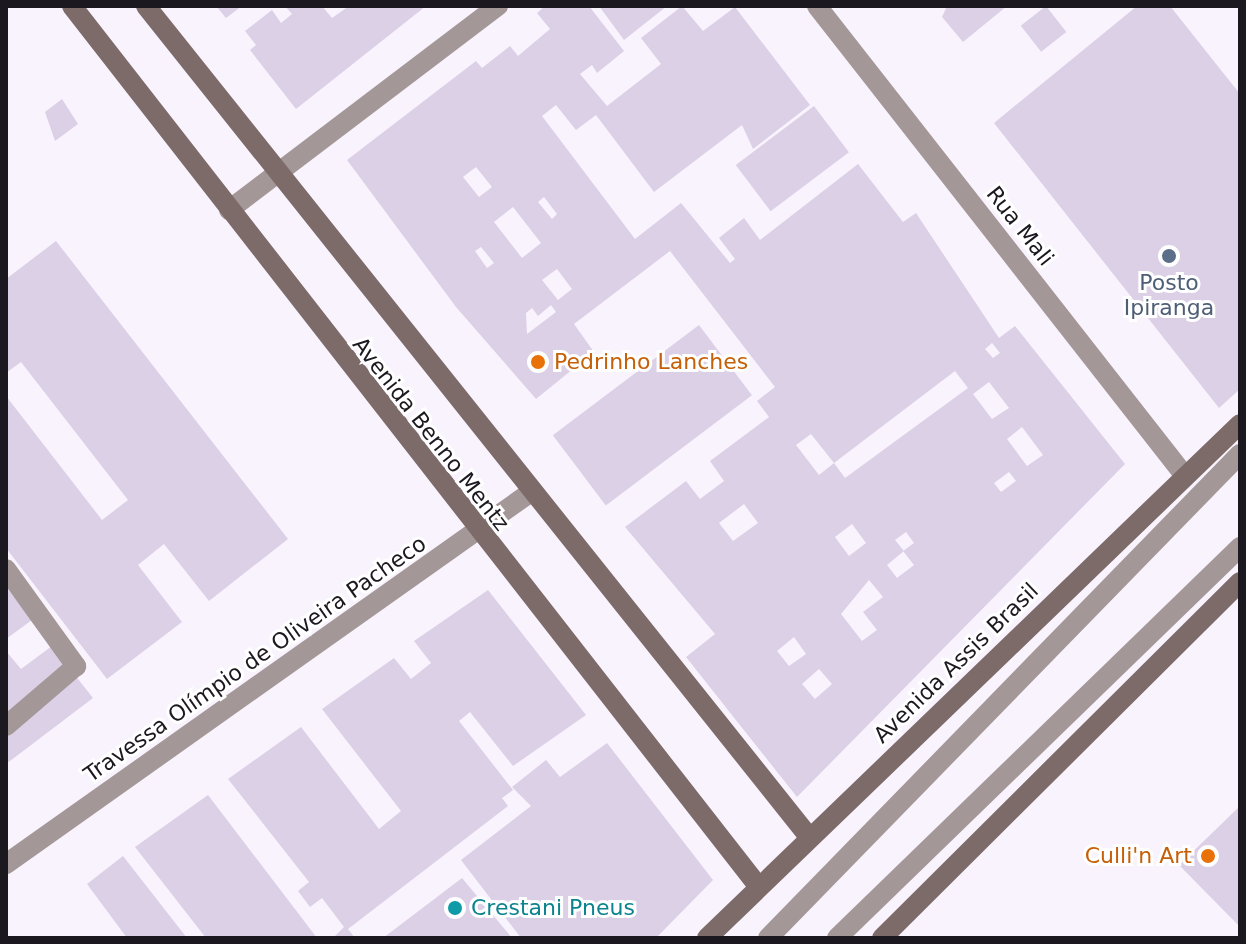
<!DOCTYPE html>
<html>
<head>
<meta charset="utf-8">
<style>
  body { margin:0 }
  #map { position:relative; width:1246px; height:944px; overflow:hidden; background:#f8f3fd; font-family:"DejaVu Sans",sans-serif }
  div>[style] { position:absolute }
  .building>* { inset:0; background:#dcd0e7; transform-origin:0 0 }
  .lane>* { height:20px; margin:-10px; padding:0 10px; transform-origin:10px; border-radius:10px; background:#a49797 }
  .street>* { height:20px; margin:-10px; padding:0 10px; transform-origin:10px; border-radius:10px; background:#a49797 }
  .secondary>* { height:20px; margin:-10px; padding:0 10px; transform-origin:10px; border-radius:10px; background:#7d6b6a }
  .dots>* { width:22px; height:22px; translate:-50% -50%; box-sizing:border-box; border:4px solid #fff; border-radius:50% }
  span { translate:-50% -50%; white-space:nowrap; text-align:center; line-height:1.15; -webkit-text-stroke:6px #fff; paint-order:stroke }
  .street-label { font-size:22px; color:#1c1820 }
  .service-label { font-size:22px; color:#4e5e75 }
  .food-label { font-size:22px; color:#c56008 }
  .left { translate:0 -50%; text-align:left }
  .right { translate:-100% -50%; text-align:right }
  .culture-label { font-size:22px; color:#0d838f }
  .frame { position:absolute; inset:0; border:8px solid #1c1820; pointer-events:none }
</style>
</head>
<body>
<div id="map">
  <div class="building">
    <div style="clip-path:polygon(216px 6px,242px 6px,226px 18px)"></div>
    <div style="clip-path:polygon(285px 6px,322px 6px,332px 18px,349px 6px,426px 6px,296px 109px,250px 50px,256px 45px,245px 31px,272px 10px,281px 23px,292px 14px)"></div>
    <div style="clip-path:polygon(evenodd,545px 6px,589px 6px,624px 51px,597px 73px,592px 65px,580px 74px,607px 106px,661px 64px,641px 38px,682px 6px,703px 31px,735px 7px,810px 105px,753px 149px,742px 125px,654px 192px,596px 115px,576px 130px,556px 105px,542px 116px,635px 239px,681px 203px,730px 263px,735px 259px,719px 238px,744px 218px,760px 240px,858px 164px,903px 222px,916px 213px,999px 338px,1015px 326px,1125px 464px,797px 797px,686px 657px,715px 634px,625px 527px,686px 481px,700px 499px,724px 481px,710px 461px,769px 417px,757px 401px,775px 387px,670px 251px,574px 324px,594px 352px,536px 399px,456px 307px,347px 160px,476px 61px,482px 68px,510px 46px,518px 56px,550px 29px,537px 13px,545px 6px,476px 167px,492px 187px,479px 197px,463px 177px,476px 167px,545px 6px,544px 197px,557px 214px,552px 219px,538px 202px,544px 197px,545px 6px,513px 207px,541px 243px,522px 258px,494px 222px,513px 207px,545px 6px,481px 247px,494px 263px,487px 268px,475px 251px,481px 247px,545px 6px,557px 269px,572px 289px,558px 300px,542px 280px,557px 269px,545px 6px,551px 305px,556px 312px,527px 334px,526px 313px,532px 308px,538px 316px,551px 305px,545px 6px,992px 343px,1000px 353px,993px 358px,985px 349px,992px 343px,545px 6px,955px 371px,968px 388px,845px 478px,834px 463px,819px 475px,796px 445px,811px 434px,834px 463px,955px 371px,545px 6px,989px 382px,1009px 408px,992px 419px,973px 394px,989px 382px,545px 6px,1022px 427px,1043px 455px,1027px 466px,1007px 439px,1022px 427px,545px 6px,1009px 472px,1016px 481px,1001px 492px,994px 483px,1009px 472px,545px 6px,744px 504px,758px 523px,733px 541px,719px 523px,744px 504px,545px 6px,852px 524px,866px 543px,849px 556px,835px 537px,852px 524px,545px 6px,906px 532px,914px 543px,903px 551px,914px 565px,897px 578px,887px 565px,904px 551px,895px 540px,906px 532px,545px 6px,869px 580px,883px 597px,863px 612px,877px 630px,862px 641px,841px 614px,869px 580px,545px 6px,794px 637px,806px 654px,789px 666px,777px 651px,794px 637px,545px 6px,819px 669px,832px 684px,815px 699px,802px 684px,819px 669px)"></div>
    <div style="clip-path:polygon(599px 6px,667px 6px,624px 40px)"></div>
    <div style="clip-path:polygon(947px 6px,1007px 6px,963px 42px,942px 17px)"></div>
    <div style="left:1046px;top:6px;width:33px;height:32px;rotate:52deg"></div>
    <div style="clip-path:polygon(1137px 6px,1170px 6px,1240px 94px,1240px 389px,1219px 408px,994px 123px)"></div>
    <div style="clip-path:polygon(62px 99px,78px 124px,55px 141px,45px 112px)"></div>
    <div style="left:814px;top:106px;width:58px;height:98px;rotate:53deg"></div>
    <div style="clip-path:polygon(56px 241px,288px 539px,209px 601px,164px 544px,138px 565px,182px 622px,107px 679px,6px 548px,6px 396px,102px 520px,128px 500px,21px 362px,6px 373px,6px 279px)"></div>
    <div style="left:699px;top:325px;width:88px;height:183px;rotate:53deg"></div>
    <div style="clip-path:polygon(6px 587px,32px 620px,6px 639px)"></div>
    <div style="clip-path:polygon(488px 590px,586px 715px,513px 766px,470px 712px,459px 721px,513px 790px,502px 798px,508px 806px,348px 929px,355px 938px,333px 938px,344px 927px,322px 898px,310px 907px,298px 891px,309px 882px,228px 779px,301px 727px,379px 829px,401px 811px,322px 709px,394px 658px,411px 679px,431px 663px,414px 641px)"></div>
    <div style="clip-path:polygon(52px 646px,93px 698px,6px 764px,6px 651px,21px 669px)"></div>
    <div style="clip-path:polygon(607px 743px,713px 880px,656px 938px,521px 938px,461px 860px,531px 806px,512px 787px,546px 760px,560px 777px)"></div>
    <div style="clip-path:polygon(208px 795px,317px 938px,206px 938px,135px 847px)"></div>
    <div style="clip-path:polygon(1240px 806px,1240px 927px,1179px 865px)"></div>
    <div style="clip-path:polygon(123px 856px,187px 938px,127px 938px,87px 884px)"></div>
    <div style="clip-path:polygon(462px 878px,512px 938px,383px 938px)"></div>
  </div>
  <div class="lane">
    <div style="left:6px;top:569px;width:120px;rotate:54.2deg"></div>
    <div style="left:76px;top:666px;width:92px;rotate:139.4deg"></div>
    <div style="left:768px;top:938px;width:676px;rotate:-45.72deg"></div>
    <div style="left:837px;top:938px;width:562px;rotate:-44.13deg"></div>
  </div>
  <div class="street">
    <div style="left:817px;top:6px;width:597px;rotate:51.94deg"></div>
    <div style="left:229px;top:210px;width:338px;rotate:-37.2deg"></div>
    <div style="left:6px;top:864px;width:643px;rotate:-35.32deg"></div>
  </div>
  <div class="secondary">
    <div style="left:72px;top:6px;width:1116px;rotate:52.06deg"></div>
    <div style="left:146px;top:6px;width:1064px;rotate:51.41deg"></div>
    <div style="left:707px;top:938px;width:740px;rotate:-43.96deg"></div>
    <div style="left:882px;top:938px;width:505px;rotate:-44.84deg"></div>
  </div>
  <div class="dots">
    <div style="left:1169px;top:256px;background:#5c6f8a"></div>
    <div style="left:538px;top:362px;background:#e8710a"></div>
    <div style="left:1208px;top:856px;background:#e8710a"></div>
    <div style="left:455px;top:908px;background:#0f9aa8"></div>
  </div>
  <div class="street-label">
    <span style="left:1020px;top:226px;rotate:52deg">Rua Mali</span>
    <span style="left:431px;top:434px;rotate:52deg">Avenida Benno Mentz</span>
    <span style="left:255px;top:659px;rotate:-35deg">Travessa Olímpio de Oliveira Pacheco</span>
    <span style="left:956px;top:663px;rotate:-44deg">Avenida Assis Brasil</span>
  </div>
  <div class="service-label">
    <span style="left:1169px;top:295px">Posto<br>Ipiranga</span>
  </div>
  <div class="food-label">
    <span class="left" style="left:554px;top:362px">Pedrinho Lanches</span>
    <span class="right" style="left:1192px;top:856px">Culli'n Art</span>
  </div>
  <div class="culture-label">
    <span class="left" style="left:471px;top:908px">Crestani Pneus</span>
  </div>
  <div class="frame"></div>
</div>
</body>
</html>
